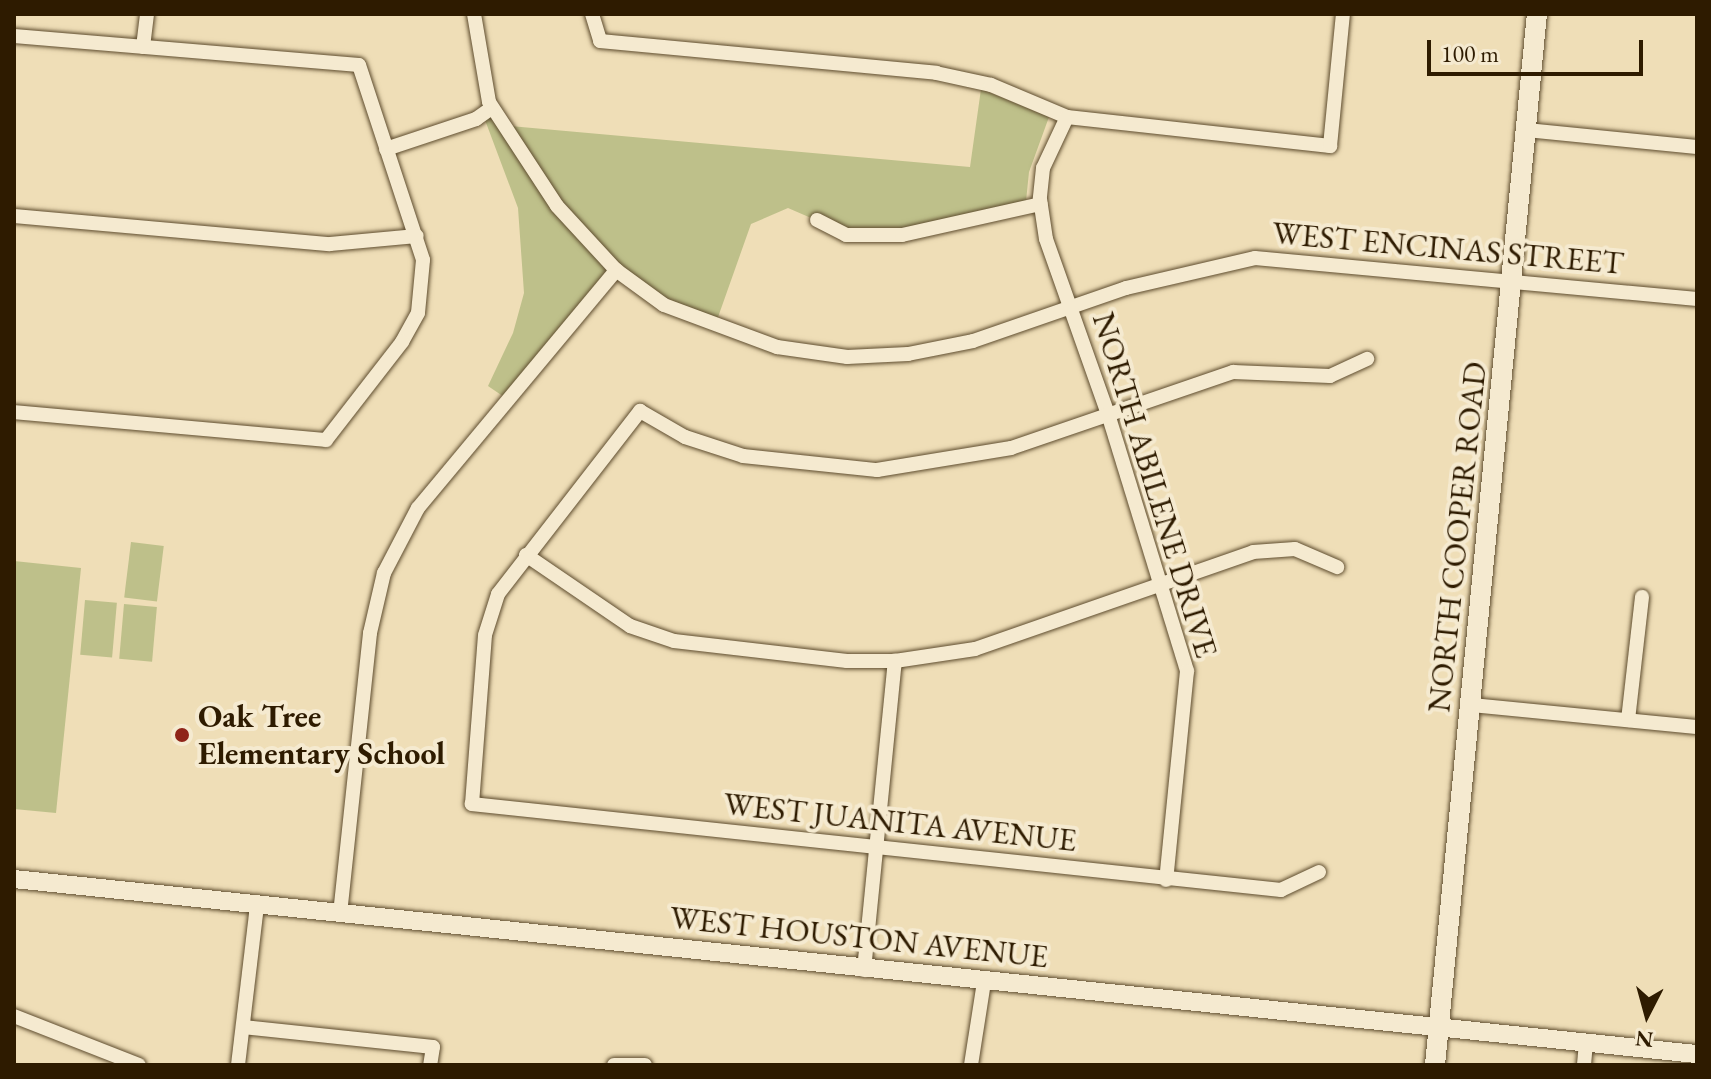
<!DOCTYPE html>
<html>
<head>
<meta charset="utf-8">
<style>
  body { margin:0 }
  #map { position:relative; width:1711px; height:1079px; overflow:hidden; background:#efdeb7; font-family:"EB Garamond",serif }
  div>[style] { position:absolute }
  .green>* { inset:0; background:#bec08a; transform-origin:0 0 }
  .roads { filter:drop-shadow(0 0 2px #5e4c2e) drop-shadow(0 0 2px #5e4c2e) }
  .minor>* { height:14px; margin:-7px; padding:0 7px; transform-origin:7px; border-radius:7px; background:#f5ead0 }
  .tertiary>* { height:18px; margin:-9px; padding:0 9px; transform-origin:9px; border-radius:9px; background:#f5ead0 }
  .secondary>* { height:20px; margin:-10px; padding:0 10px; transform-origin:10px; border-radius:10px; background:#f5ead0 }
  .dots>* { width:22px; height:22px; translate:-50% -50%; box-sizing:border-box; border:4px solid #f5ead0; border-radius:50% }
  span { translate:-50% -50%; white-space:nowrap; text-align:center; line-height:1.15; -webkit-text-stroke:8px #f5ead0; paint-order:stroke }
  .street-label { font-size:32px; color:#2e1b00 }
  .poi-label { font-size:32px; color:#2e1b00; font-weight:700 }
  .left { translate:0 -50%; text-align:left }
  .frame { position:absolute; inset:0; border:16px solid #2e1b00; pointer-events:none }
  .north { position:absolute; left:1607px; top:975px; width:80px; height:80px; -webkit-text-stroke:6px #f5ead0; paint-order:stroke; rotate:186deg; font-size:22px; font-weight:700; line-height:32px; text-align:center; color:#2e1b00 }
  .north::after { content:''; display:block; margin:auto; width:28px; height:36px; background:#2e1b00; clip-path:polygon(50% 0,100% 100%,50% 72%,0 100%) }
  .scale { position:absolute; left:1427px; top:40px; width:216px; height:36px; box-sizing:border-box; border:4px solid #2e1b00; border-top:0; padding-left:10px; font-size:24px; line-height:28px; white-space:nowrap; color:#2e1b00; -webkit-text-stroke:6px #f5ead0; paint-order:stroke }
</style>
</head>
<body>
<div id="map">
  <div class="green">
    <div style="clip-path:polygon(981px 89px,1049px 117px,1029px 172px,1026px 201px,894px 231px,841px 231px,788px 208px,751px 224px,717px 320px,666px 298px,623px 269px,513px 403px,488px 386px,513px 333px,524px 293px,518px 208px,485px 120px,502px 109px,510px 126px,970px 167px)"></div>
    <div style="left:131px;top:542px;width:33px;height:56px;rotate:7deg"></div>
    <div style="clip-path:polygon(14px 561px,81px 568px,56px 813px,14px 809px)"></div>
    <div style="left:85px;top:600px;width:32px;height:55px;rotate:5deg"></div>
    <div style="left:124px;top:604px;width:33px;height:55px;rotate:5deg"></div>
  </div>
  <div class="roads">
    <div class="minor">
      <div style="left:474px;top:14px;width:89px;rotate:80.3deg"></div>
      <div style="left:489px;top:102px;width:124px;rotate:56.8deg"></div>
      <div style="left:557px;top:206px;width:87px;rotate:47.3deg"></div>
      <div style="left:616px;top:270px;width:59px;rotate:36.1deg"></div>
      <div style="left:664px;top:305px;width:121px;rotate:20.4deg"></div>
      <div style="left:777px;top:347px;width:71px;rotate:8.1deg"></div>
      <div style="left:847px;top:357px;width:61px;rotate:-2.8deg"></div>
      <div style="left:908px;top:354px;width:66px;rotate:-11.3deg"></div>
      <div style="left:973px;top:341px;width:162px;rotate:-19.1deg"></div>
      <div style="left:1126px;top:288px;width:132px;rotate:-13.1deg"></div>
      <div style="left:1255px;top:258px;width:444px;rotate:5.3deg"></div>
      <div style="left:592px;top:14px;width:28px;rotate:73deg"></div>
      <div style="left:600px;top:41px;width:338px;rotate:5.4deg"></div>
      <div style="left:936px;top:73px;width:56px;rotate:12.3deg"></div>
      <div style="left:991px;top:85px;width:82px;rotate:22.8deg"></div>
      <div style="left:1067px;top:117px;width:265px;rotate:6.3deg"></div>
      <div style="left:1330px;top:146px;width:133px;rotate:-84.4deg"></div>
      <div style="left:14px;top:36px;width:346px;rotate:4.8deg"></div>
      <div style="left:359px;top:65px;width:205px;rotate:71.8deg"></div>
      <div style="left:423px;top:260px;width:53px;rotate:95.4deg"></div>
      <div style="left:418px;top:313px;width:33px;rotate:119deg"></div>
      <div style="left:402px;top:342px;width:124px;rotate:127.8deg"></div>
      <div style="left:326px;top:440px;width:313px;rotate:-174.9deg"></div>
      <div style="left:143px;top:47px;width:33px;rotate:-83deg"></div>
      <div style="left:1067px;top:117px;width:56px;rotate:115.2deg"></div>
      <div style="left:1043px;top:168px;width:31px;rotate:96deg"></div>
      <div style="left:1040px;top:199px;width:40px;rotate:81.5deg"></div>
      <div style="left:1046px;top:239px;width:186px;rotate:70.5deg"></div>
      <div style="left:1108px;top:414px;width:269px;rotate:72.9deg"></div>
      <div style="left:1187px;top:671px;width:210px;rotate:95.7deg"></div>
      <div style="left:1526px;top:130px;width:172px;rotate:5.7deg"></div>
      <div style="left:386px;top:149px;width:95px;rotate:-18.4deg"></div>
      <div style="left:476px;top:119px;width:19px;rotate:-35deg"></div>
      <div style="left:14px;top:216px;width:317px;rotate:5.1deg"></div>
      <div style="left:330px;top:244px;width:87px;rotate:-5.3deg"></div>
      <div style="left:817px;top:220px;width:33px;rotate:27deg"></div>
      <div style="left:846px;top:235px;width:56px"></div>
      <div style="left:902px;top:235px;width:142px;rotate:-12.6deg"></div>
      <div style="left:526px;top:555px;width:126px;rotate:34.3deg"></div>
      <div style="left:630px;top:626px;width:46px;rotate:18.8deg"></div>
      <div style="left:674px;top:641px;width:174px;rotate:6.6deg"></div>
      <div style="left:847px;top:661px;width:48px"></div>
      <div style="left:895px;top:661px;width:81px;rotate:-8.5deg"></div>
      <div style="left:975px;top:649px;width:294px;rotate:-19.2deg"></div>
      <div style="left:1253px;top:552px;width:42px;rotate:-4.1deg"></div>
      <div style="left:1295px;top:549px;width:46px;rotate:23.2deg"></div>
      <div style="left:1471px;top:705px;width:227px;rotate:5.6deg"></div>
      <div style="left:1628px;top:720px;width:124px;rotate:-83.5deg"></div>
      <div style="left:1319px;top:872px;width:42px;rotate:154.7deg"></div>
      <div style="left:1281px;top:890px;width:814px;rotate:-173.93deg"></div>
      <div style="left:472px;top:804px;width:169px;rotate:-85.6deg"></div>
      <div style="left:485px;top:635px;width:43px;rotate:-72.4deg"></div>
      <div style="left:498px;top:594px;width:232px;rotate:-52.2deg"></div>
      <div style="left:640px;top:411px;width:52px;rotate:30deg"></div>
      <div style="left:685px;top:437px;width:61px;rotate:18.1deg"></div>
      <div style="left:743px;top:456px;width:135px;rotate:6deg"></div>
      <div style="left:877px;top:470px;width:136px;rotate:-9.3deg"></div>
      <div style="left:1011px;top:448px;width:235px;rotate:-18.9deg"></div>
      <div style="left:1233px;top:372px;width:97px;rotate:2.4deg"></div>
      <div style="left:1330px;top:376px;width:41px;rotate:-24.7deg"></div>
      <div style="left:340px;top:914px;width:283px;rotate:-83.9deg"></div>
      <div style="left:370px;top:633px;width:62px;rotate:-76.9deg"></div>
      <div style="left:384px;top:573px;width:73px;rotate:-62.4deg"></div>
      <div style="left:418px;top:508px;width:310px;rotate:-50.2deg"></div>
      <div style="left:864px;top:970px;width:311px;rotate:-84.3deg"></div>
      <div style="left:14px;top:1016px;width:134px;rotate:21.4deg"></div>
      <div style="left:243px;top:1027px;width:191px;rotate:6deg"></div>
      <div style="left:433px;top:1047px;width:18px;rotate:99deg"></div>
      <div style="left:238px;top:1065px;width:161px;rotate:-83.2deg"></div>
      <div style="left:614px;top:1065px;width:31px"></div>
      <div style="left:971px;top:1065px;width:84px;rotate:-81.1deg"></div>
      <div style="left:1584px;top:1065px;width:21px;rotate:-85deg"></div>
    </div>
    <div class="tertiary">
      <div style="left:14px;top:879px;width:1692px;rotate:5.94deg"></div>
    </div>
    <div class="secondary">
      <div style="left:1435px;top:1065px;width:1056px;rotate:-84.46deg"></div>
    </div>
  </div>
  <div class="dots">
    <div style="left:182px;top:735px;background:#8f2418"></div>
  </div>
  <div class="street-label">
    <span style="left:1448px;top:248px;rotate:5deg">WEST ENCINAS STREET</span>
    <span style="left:1155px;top:485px;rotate:73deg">NORTH ABILENE DRIVE</span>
    <span style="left:1457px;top:537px;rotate:-84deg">NORTH COOPER ROAD</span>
    <span style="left:900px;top:822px;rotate:6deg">WEST JUANITA AVENUE</span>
    <span style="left:859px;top:937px;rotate:6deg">WEST HOUSTON AVENUE</span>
  </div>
  <div class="poi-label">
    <span class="left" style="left:198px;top:735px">Oak Tree<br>Elementary School</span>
  </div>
  <div class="frame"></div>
  <div class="north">N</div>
  <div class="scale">100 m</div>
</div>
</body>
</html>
